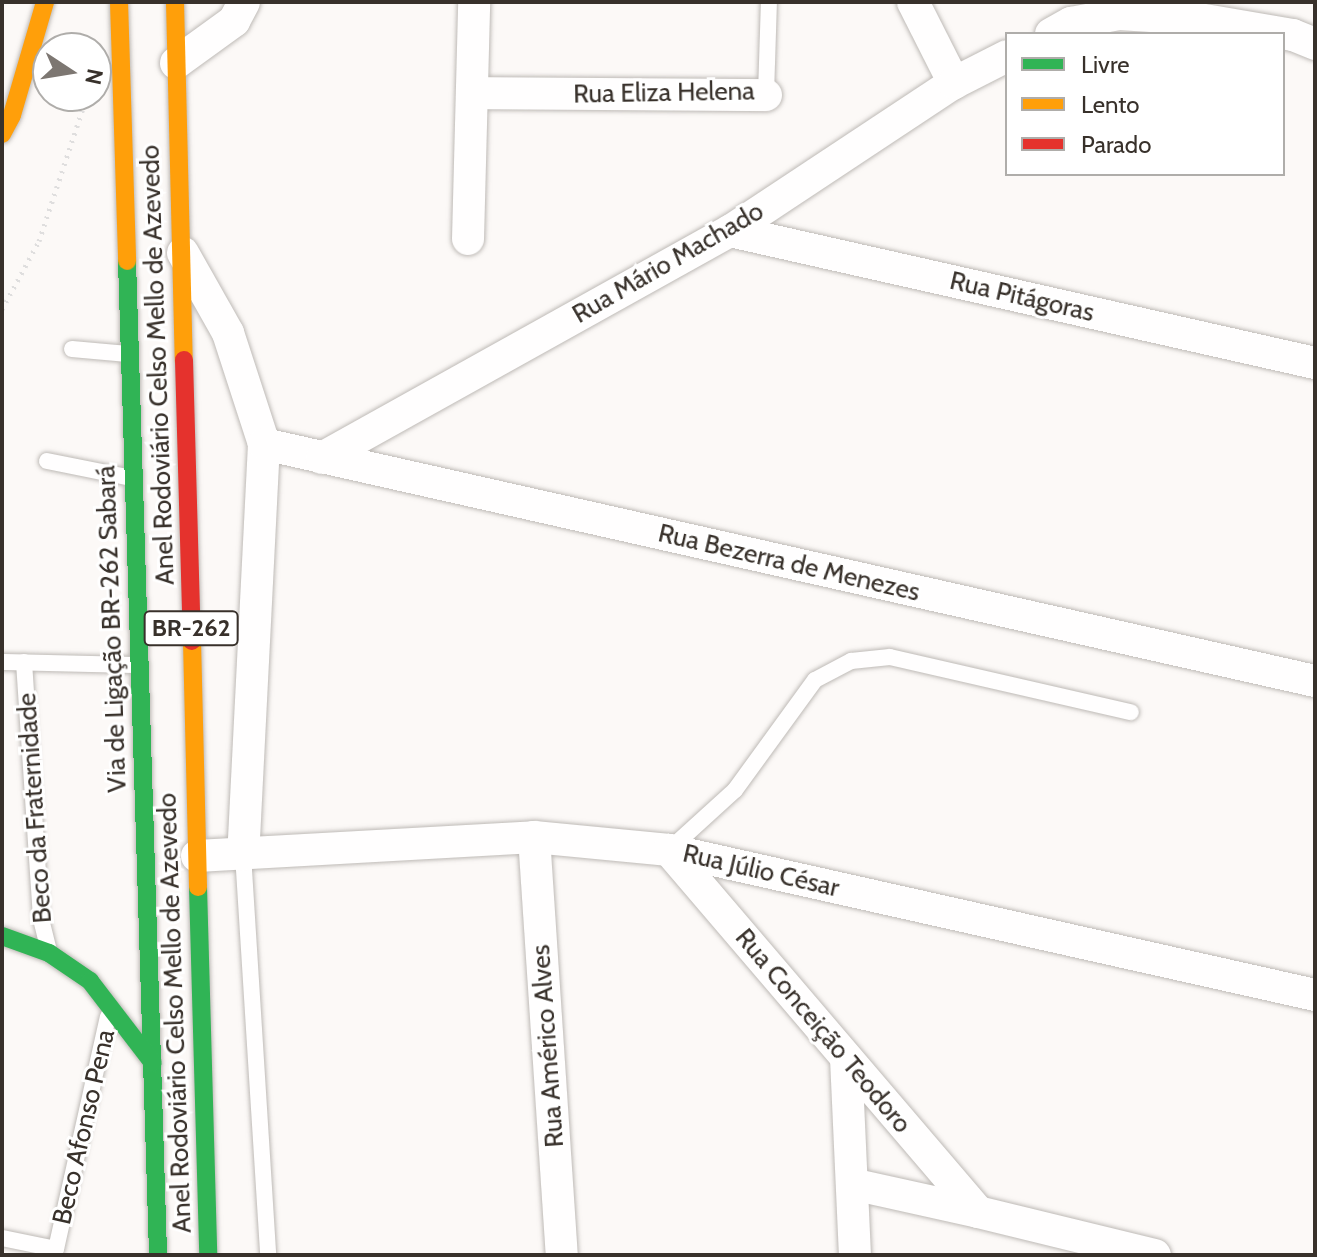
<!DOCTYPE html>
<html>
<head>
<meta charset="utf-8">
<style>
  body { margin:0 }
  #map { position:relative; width:1317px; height:1257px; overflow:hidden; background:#fcf9f7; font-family:Cabin,sans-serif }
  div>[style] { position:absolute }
  .path>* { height:5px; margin-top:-2.5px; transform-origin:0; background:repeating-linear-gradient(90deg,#dfdede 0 2px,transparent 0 8px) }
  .roads { filter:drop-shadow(0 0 2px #bebab6) drop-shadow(0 0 2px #bebab6) }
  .lane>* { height:16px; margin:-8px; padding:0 8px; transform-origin:8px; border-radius:8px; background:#fffefe }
  .street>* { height:32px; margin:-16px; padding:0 16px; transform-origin:16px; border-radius:16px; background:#fffefe }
  .fast>* { height:18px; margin:-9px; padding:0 9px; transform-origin:9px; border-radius:9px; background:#30b455 }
  .slow>* { height:18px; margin:-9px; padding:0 9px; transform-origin:9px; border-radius:9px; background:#ff9f0a }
  .jam>* { height:18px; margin:-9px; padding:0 9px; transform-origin:9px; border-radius:9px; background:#e5322d }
  span { translate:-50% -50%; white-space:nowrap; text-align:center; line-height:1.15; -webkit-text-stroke:6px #fff; paint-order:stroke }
  .shield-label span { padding:2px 6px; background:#fff; border:2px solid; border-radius:6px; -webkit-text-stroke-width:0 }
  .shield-label { font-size:24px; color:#38312b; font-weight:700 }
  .street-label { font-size:26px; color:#38312b }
  .frame { position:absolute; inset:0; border:4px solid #38312b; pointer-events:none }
  .legend { position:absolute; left:1005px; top:32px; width:280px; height:144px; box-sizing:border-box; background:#fff; border:2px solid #afadaa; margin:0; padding:10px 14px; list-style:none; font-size:24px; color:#38312b }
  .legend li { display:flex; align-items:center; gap:16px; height:40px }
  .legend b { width:40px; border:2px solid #afadaa }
  .north { position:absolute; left:32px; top:32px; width:80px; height:80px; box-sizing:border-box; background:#fff; border:2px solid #afadaa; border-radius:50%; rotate:102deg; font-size:22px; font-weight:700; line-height:32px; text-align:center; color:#38312b }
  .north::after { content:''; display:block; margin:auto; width:28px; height:36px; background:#7d7772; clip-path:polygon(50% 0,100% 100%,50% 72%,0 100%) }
</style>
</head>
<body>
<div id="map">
  <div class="path">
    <div style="left:2px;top:309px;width:77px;rotate:-61.4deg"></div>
    <div style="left:39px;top:241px;width:146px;rotate:-71.7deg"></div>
  </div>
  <div class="roads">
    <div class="lane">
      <div style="left:766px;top:95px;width:93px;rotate:-88.2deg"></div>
      <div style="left:72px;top:349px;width:56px;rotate:5.1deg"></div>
      <div style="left:47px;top:461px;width:87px;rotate:11.3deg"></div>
      <div style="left:2px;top:662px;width:135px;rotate:1.3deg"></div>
      <div style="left:24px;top:662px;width:258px;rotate:86.2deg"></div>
      <div style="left:41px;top:919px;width:29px;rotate:76deg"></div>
      <div style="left:669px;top:850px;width:89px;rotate:-42.3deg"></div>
      <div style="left:735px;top:790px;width:136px;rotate:-54deg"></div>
      <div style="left:815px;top:680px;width:41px;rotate:-27.8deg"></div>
      <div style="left:851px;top:661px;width:39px;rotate:-6deg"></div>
      <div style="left:890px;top:657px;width:247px;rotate:12.9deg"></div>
      <div style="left:243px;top:854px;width:402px;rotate:86.4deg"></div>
      <div style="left:2px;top:1238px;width:55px;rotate:11.5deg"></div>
      <div style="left:56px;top:1249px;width:238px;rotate:-77.4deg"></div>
    </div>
    <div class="street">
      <div style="left:913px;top:2px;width:91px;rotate:63.2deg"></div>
      <div style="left:1051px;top:34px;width:23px;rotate:-29deg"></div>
      <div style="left:1071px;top:23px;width:49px;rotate:-10.6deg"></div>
      <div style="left:1119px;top:14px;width:80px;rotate:3.6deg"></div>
      <div style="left:1199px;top:19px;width:95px;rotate:9.7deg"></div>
      <div style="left:1293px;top:35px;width:24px;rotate:22deg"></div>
      <div style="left:176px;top:63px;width:72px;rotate:-35.9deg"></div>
      <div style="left:234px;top:21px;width:21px;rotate:-62deg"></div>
      <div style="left:472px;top:93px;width:294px;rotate:0.4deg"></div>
      <div style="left:730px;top:231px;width:600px;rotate:12.72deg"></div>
      <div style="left:468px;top:239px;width:237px;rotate:-88.5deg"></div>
      <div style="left:183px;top:253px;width:92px;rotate:60.6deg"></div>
      <div style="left:228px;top:333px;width:117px;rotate:72deg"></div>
      <div style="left:264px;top:444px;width:411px;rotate:92.9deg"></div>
      <div style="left:264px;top:444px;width:1077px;rotate:12.71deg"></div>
      <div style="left:322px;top:458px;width:467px;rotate:-29.1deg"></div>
      <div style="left:730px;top:231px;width:268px;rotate:-33.5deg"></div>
      <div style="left:954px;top:83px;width:59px;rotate:-27deg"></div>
      <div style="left:534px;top:837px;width:419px;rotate:86.2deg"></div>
      <div style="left:669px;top:850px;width:476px;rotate:49.5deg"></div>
      <div style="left:978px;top:1212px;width:182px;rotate:13.7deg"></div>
      <div style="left:197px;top:856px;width:338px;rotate:-3.2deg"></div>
      <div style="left:534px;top:837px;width:136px;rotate:5.5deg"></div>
      <div style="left:669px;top:850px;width:662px;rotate:12.65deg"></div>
      <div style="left:846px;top:1058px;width:197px;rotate:87.4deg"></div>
      <div style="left:852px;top:1184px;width:129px;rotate:12.5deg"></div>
    </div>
    <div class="fast">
      <div style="left:127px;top:261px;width:994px;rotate:88.21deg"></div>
      <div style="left:198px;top:887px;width:368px;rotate:88.4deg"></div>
      <div style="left:2px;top:936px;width:50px;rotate:19.9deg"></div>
      <div style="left:49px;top:953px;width:50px;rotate:34.3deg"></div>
      <div style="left:90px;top:981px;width:103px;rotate:52.5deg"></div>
    </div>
    <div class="slow">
      <div style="left:119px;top:2px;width:259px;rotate:88.2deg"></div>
      <div style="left:175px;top:2px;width:358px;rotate:88.6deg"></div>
      <div style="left:2px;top:134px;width:21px;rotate:-62deg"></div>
      <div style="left:12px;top:115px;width:118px;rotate:-73.7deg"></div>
      <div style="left:192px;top:641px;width:246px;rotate:88.6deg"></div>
    </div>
    <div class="jam">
      <div style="left:184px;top:360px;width:281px;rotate:88.4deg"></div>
    </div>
  </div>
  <div class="shield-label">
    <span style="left:191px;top:628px">BR-262</span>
  </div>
  <div class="street-label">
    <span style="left:664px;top:93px;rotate:-1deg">Rua Eliza Helena</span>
    <span style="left:668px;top:263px;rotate:-30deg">Rua Mário Machado</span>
    <span style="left:1022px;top:297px;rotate:13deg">Rua Pitágoras</span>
    <span style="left:158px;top:365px;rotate:-92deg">Anel Rodoviário Celso Mello de Azevedo</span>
    <span style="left:789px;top:563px;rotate:13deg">Rua Bezerra de Menezes</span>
    <span style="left:112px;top:629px;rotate:-92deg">Via de Ligação BR-262 Sabará</span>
    <span style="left:35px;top:808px;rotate:-94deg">Beco da Fraternidade</span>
    <span style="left:761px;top:871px;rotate:13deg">Rua Júlio César</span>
    <span style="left:175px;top:1013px;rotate:-92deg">Anel Rodoviário Celso Mello de Azevedo</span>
    <span style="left:823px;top:1031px;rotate:50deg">Rua Conceição Teodoro</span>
    <span style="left:548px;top:1046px;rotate:-94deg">Rua Américo Alves</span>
    <span style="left:84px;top:1127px;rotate:-77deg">Beco Afonso Pena</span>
  </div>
  <div class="frame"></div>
  <ul class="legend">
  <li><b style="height:10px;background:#30b455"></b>Livre</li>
  <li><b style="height:10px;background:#ff9f0a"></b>Lento</li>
  <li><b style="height:10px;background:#e5322d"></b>Parado</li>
  </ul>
  <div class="north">N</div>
</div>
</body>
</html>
